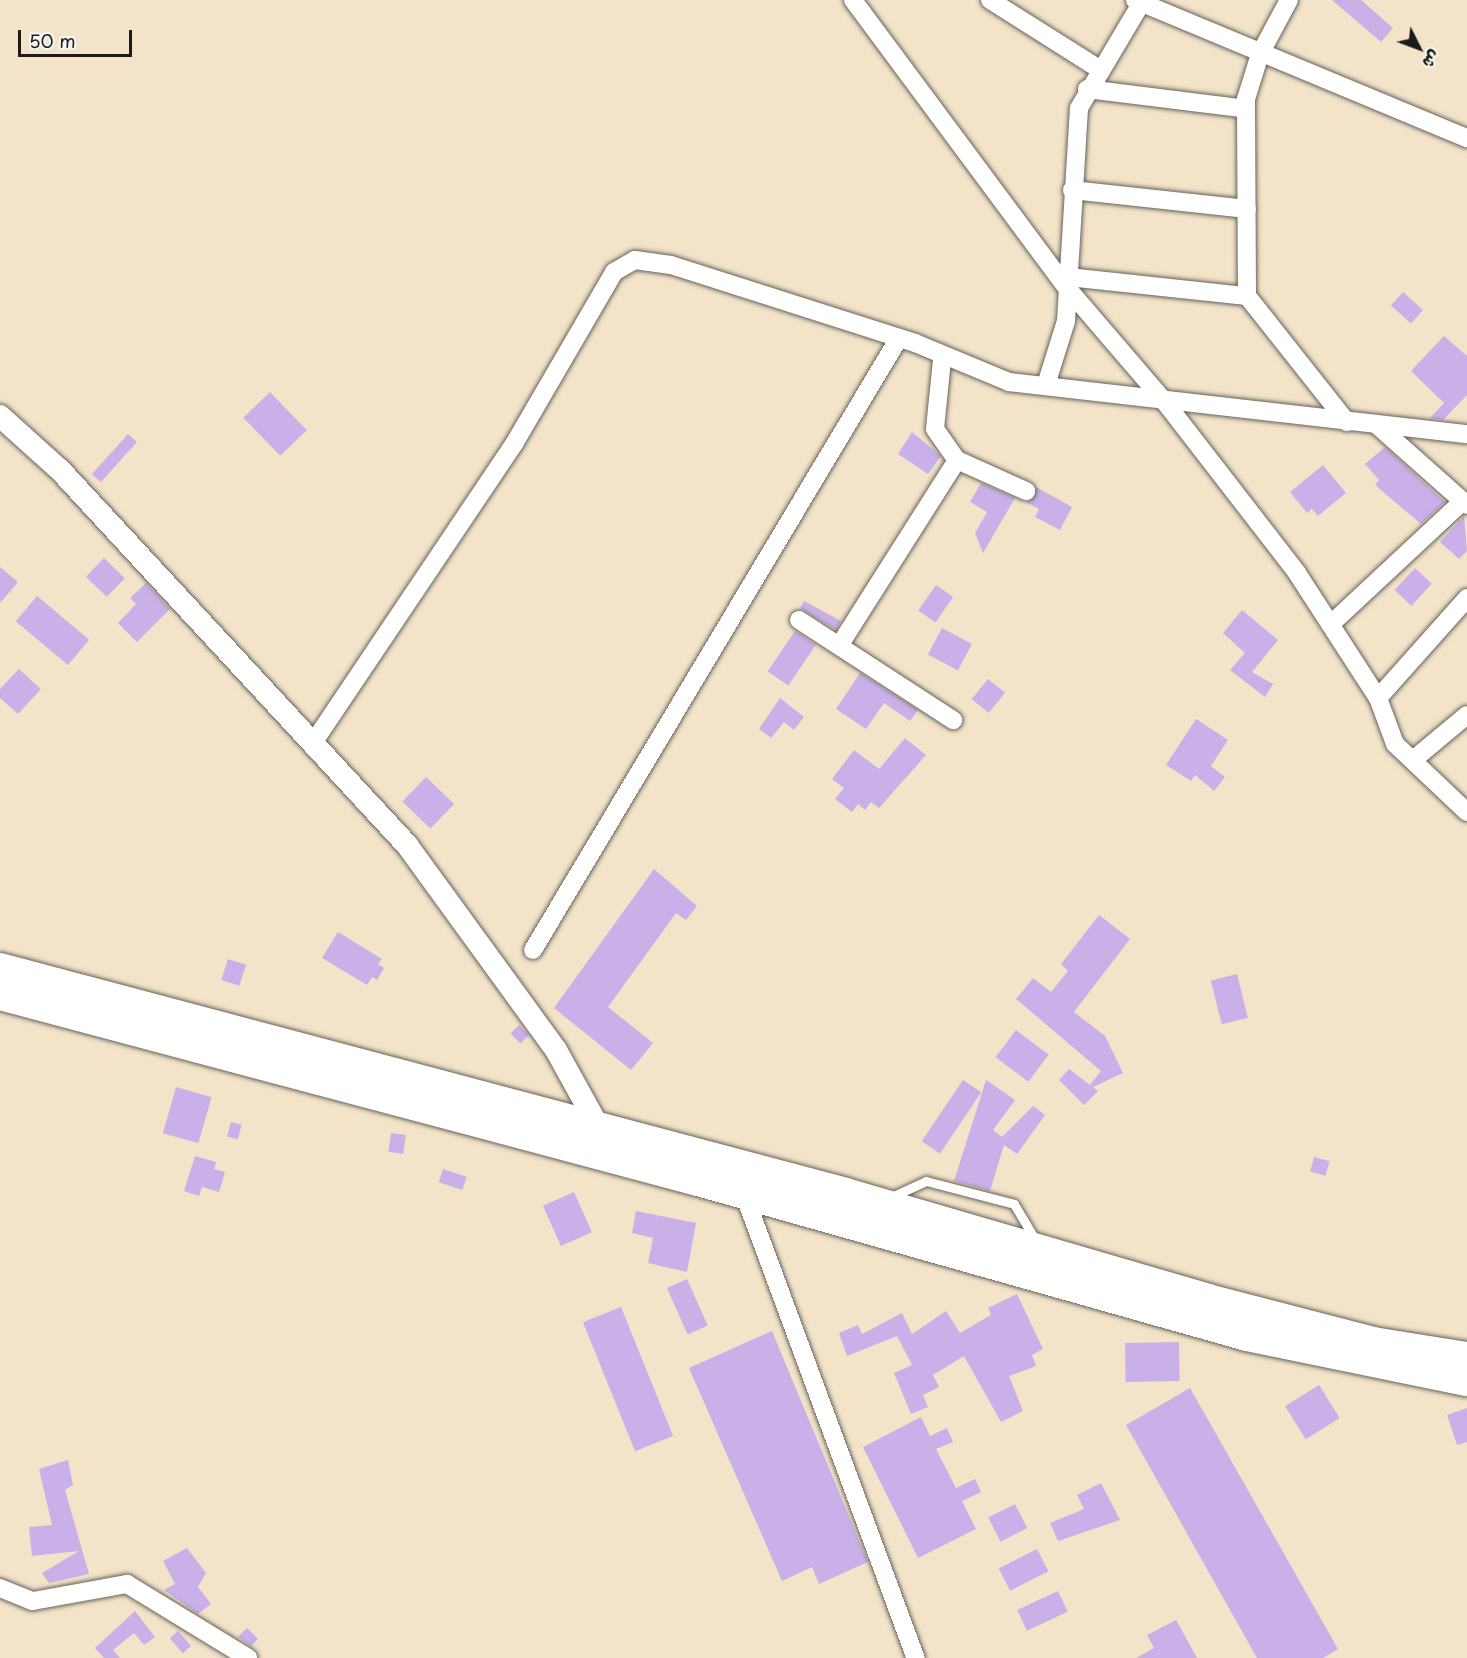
<!DOCTYPE html>
<html>
<head>
<meta charset="utf-8">
<style>
  body { margin:0 }
  #map { position:relative; width:1467px; height:1658px; overflow:hidden; background:#f2e3c9; font-family:"Playpen Sans","Playpen Sans Arabic",sans-serif }
  div>[style] { position:absolute }
  .building>* { inset:0; background:#cab0e9; transform-origin:0 0 }
  .roads { filter:drop-shadow(0 0 2px #676259) drop-shadow(0 0 2px #676259) }
  .service>* { height:9px; margin:-4.5px; padding:0 4.5px; transform-origin:4.5px; border-radius:4.5px; background:#fff }
  .minor>* { height:18px; margin:-9px; padding:0 9px; transform-origin:9px; border-radius:9px; background:#fff }
  .tertiary>* { height:22px; margin:-11px; padding:0 11px; transform-origin:11px; border-radius:11px; background:#fff }
  .trunk>* { height:30px; margin:-15px; padding:0 15px; transform-origin:15px; border-radius:15px; background:#fff }
  span { translate:-50% -50%; white-space:nowrap; text-align:center; line-height:1.15; -webkit-text-stroke:4.5px #f6f6f2; paint-order:stroke }
  .north { position:absolute; left:1389px; top:18px; width:60px; height:60px; -webkit-text-stroke:4px #f6f6f2; paint-order:stroke; rotate:132deg; font-size:16px; font-weight:700; line-height:24px; text-align:center; color:#1c1c1c }
  .north::after { content:''; display:block; margin:auto; width:21px; height:27px; background:#1c1c1c; clip-path:polygon(50% 0,100% 100%,50% 72%,0 100%) }
  .scale { position:absolute; left:18px; top:30px; width:114px; height:27px; box-sizing:border-box; border:3px solid #1c1c1c; border-top:0; padding-left:8px; font-size:18px; line-height:21px; white-space:nowrap; color:#1c1c1c; -webkit-text-stroke:4px #f6f6f2; paint-order:stroke }
</style>
</head>
<body>
<div id="map">
  <div class="building">
    <div style="clip-path:polygon(1332px 0,1361px 0,1393px 28px,1381px 42px)"></div>
    <div style="left:1403px;top:292px;width:27px;height:18px;rotate:42deg"></div>
    <div style="clip-path:polygon(1444px 336px,1467px 356px,1467px 395px,1443px 420px,1430px 418px,1444px 403px,1411px 371px)"></div>
    <div style="left:270px;top:392px;width:53px;height:37px;rotate:46deg"></div>
    <div style="clip-path:polygon(912px 432px,941px 456px,928px 474px,898px 454px)"></div>
    <div style="left:128px;top:434px;width:12px;height:54px;rotate:42deg"></div>
    <div style="clip-path:polygon(1385px 447px,1445px 502px,1421px 524px,1375px 485px,1379px 480px,1365px 464px)"></div>
    <div style="clip-path:polygon(1323px 465px,1346px 493px,1318px 516px,1312px 509px,1307px 513px,1290px 492px)"></div>
    <div style="clip-path:polygon(981px 483px,1015px 498px,983px 553px,975px 533px,987px 512px,970px 502px)"></div>
    <div style="clip-path:polygon(1036px 487px,1072px 507px,1060px 530px,1035px 517px,1039px 509px,1027px 503px)"></div>
    <div style="clip-path:polygon(1464px 516px,1467px 551px,1459px 559px,1440px 542px)"></div>
    <div style="left:104px;top:558px;width:29px;height:26px;rotate:44deg"></div>
    <div style="clip-path:polygon(0 567px,18px 582px,0 603px)"></div>
    <div style="left:1415px;top:568px;width:23px;height:30px;rotate:43deg"></div>
    <div style="clip-path:polygon(146px 583px,170px 609px,137px 642px,118px 623px,136px 604px,130px 598px)"></div>
    <div style="left:936px;top:585px;width:21px;height:31px;rotate:35deg"></div>
    <div style="left:37px;top:596px;width:68px;height:33px;rotate:40deg"></div>
    <div style="clip-path:polygon(804px 601px,841px 621px,836px 630px,800px 608px)"></div>
    <div style="clip-path:polygon(1242px 610px,1278px 640px,1252px 672px,1273px 684px,1265px 697px,1230px 670px,1245px 653px,1223px 633px)"></div>
    <div style="left:942px;top:628px;width:34px;height:30px;rotate:28deg"></div>
    <div style="left:795px;top:631px;width:25px;height:49px;rotate:34deg"></div>
    <div style="clip-path:polygon(19px 669px,41px 689px,18px 714px,0 698px,0 689px)"></div>
    <div style="clip-path:polygon(860px 673px,918px 710px,910px 721px,884px 703px,866px 729px,836px 709px)"></div>
    <div style="left:988px;top:679px;width:22px;height:26px;rotate:39deg"></div>
    <div style="clip-path:polygon(780px 698px,804px 717px,794px 730px,784px 722px,771px 738px,759px 729px)"></div>
    <div style="clip-path:polygon(1196px 719px,1228px 740px,1211px 766px,1225px 777px,1214px 791px,1195px 775px,1191px 781px,1166px 765px)"></div>
    <div style="clip-path:polygon(905px 738px,926px 755px,879px 808px,871px 802px,865px 810px,858px 804px,852px 812px,835px 799px,844px 788px,832px 779px,854px 750px,879px 769px)"></div>
    <div style="left:426px;top:777px;width:39px;height:34px;rotate:44deg"></div>
    <div style="clip-path:polygon(654px 869px,697px 906px,686px 920px,676px 913px,608px 1007px,653px 1043px,631px 1070px,554px 1008px)"></div>
    <div style="clip-path:polygon(1099px 915px,1130px 939px,1074px 1012px,1105px 1036px,1123px 1073px,1093px 1087px,1098px 1091px,1084px 1105px,1059px 1080px,1069px 1069px,1090px 1085px,1101px 1071px,1016px 999px,1033px 978px,1051px 992px,1068px 971px,1061px 964px)"></div>
    <div style="clip-path:polygon(338px 932px,382px 959px,378px 964px,384px 968px,377px 980px,372px 977px,367px 985px,322px 958px)"></div>
    <div style="left:228px;top:959px;width:19px;height:22px;rotate:18deg"></div>
    <div style="left:1237px;top:974px;width:45px;height:27px;rotate:76deg"></div>
    <div style="left:519px;top:1025px;width:14px;height:12px;rotate:45deg"></div>
    <div style="left:1016px;top:1030px;width:41px;height:34px;rotate:37deg"></div>
    <div style="left:963px;top:1080px;width:22px;height:74px;rotate:34deg"></div>
    <div style="clip-path:polygon(986px 1080px,1015px 1100px,993px 1130px,1002px 1137px,1033px 1106px,1045px 1115px,1017px 1154px,1004px 1145px,990px 1191px,954px 1181px)"></div>
    <div style="left:176px;top:1087px;width:37px;height:48px;rotate:16deg"></div>
    <div style="left:231px;top:1122px;width:11px;height:15px;rotate:15deg"></div>
    <div style="left:391px;top:1133px;width:15px;height:19px;rotate:8deg"></div>
    <div style="clip-path:polygon(195px 1156px,216px 1162px,214px 1169px,225px 1172px,219px 1192px,202px 1187px,199px 1196px,184px 1191px)"></div>
    <div style="left:1314px;top:1157px;width:16px;height:15px;rotate:15deg"></div>
    <div style="left:443px;top:1169px;width:25px;height:14px;rotate:18deg"></div>
    <div style="left:574px;top:1192px;width:44px;height:34px;rotate:66deg"></div>
    <div style="clip-path:polygon(636px 1211px,696px 1223px,687px 1272px,648px 1263px,653px 1238px,632px 1233px)"></div>
    <div style="left:687px;top:1279px;width:51px;height:22px;rotate:66deg"></div>
    <div style="clip-path:polygon(1017px 1294px,1043px 1349px,1032px 1355px,1036px 1366px,1009px 1376px,1023px 1411px,1001px 1422px,964px 1356px,933px 1375px,939px 1387px,923px 1395px,928px 1407px,911px 1414px,894px 1373px,912px 1365px,897px 1336px,847px 1356px,839px 1333px,858px 1325px,862px 1334px,902px 1313px,912px 1334px,946px 1311px,960px 1333px,991px 1315px,988px 1308px)"></div>
    <div style="left:621px;top:1307px;width:139px;height:41px;rotate:68deg"></div>
    <div style="clip-path:polygon(772px 1331px,868px 1562px,819px 1584px,812px 1567px,782px 1581px,689px 1368px)"></div>
    <div style="left:1179px;top:1342px;width:39px;height:54px;rotate:89deg"></div>
    <div style="left:1319px;top:1385px;width:39px;height:40px;rotate:58deg"></div>
    <div style="clip-path:polygon(1190px 1388px,1338px 1649px,1323px 1658px,1257px 1658px,1126px 1425px)"></div>
    <div style="clip-path:polygon(1467px 1408px,1467px 1442px,1457px 1445px,1447px 1415px)"></div>
    <div style="clip-path:polygon(921px 1417px,930px 1436px,947px 1428px,953px 1442px,936px 1449px,956px 1488px,975px 1479px,981px 1492px,962px 1501px,976px 1529px,918px 1558px,863px 1447px)"></div>
    <div style="clip-path:polygon(68px 1460px,73px 1485px,65px 1490px,89px 1574px,49px 1583px,42px 1573px,79px 1551px,32px 1556px,29px 1527px,52px 1525px,39px 1469px)"></div>
    <div style="clip-path:polygon(1101px 1483px,1120px 1520px,1058px 1541px,1050px 1523px,1084px 1509px,1077px 1495px)"></div>
    <div style="left:1015px;top:1504px;width:27px;height:30px;rotate:63deg"></div>
    <div style="clip-path:polygon(187px 1548px,206px 1573px,198px 1587px,211px 1604px,198px 1614px,164px 1590px,175px 1584px,163px 1561px)"></div>
    <div style="left:1037px;top:1549px;width:25px;height:43px;rotate:63deg"></div>
    <div style="left:1058px;top:1591px;width:23px;height:45px;rotate:65deg"></div>
    <div style="clip-path:polygon(135px 1611px,155px 1637px,144px 1645px,134px 1633px,113px 1650px,120px 1658px,104px 1658px,95px 1648px)"></div>
    <div style="clip-path:polygon(1176px 1620px,1197px 1658px,1136px 1658px,1154px 1648px,1147px 1635px)"></div>
    <div style="clip-path:polygon(247px 1628px,258px 1639px,251px 1646px,238px 1637px)"></div>
    <div style="left:178px;top:1631px;width:20px;height:11px;rotate:49deg"></div>
  </div>
  <div class="roads">
    <div class="service">
      <div style="left:889px;top:1198px;width:41px;rotate:-24.7deg"></div>
      <div style="left:926px;top:1181px;width:91px;rotate:14.6deg"></div>
      <div style="left:1014px;top:1204px;width:43px;rotate:59.3deg"></div>
    </div>
    <div class="minor">
      <div style="left:853px;top:0;width:360px;rotate:53.4deg"></div>
      <div style="left:1068px;top:289px;width:149px;rotate:49.4deg"></div>
      <div style="left:1165px;top:402px;width:216px;rotate:52.3deg"></div>
      <div style="left:1297px;top:573px;width:149px;rotate:57.1deg"></div>
      <div style="left:1378px;top:698px;width:49px;rotate:69.7deg"></div>
      <div style="left:1395px;top:744px;width:99px;rotate:43.4deg"></div>
      <div style="left:990px;top:0;width:129px;rotate:32.3deg"></div>
      <div style="left:1135px;top:0;width:360px;rotate:22.6deg"></div>
      <div style="left:1087px;top:89px;width:153px;rotate:7.1deg"></div>
      <div style="left:1072px;top:190px;width:176px;rotate:6.2deg"></div>
      <div style="left:1068px;top:277px;width:180px;rotate:6.1deg"></div>
      <div style="left:1247px;top:296px;width:161px;rotate:51.6deg"></div>
      <div style="left:1247px;top:296px;width:197px;rotate:-90.3deg"></div>
      <div style="left:1246px;top:99px;width:47px;rotate:-72.7deg"></div>
      <div style="left:1260px;top:54px;width:61px;rotate:-61.8deg"></div>
      <div style="left:942px;top:360px;width:69px;rotate:95.8deg"></div>
      <div style="left:935px;top:429px;width:38px;rotate:55deg"></div>
      <div style="left:957px;top:460px;width:76px;rotate:24.2deg"></div>
      <div style="left:1046px;top:385px;width:67px;rotate:-72.6deg"></div>
      <div style="left:1066px;top:321px;width:213px;rotate:-86.5deg"></div>
      <div style="left:1079px;top:108px;width:126px;rotate:-59.3deg"></div>
      <div style="left:1377px;top:425px;width:120px;rotate:41.6deg"></div>
      <div style="left:799px;top:620px;width:184px;rotate:33deg"></div>
      <div style="left:1331px;top:624px;width:180px;rotate:-43deg"></div>
      <div style="left:839px;top:646px;width:220px;rotate:-57.6deg"></div>
      <div style="left:1378px;top:698px;width:134px;rotate:-48.3deg"></div>
      <div style="left:313px;top:743px;width:360px;rotate:-56.1deg"></div>
      <div style="left:514px;top:444px;width:199px;rotate:-59.8deg"></div>
      <div style="left:614px;top:272px;width:24px;rotate:-30deg"></div>
      <div style="left:635px;top:260px;width:36px;rotate:8deg"></div>
      <div style="left:671px;top:265px;width:256px;rotate:17.7deg"></div>
      <div style="left:915px;top:343px;width:102px;rotate:22.5deg"></div>
      <div style="left:1009px;top:382px;width:461px;rotate:6.5deg"></div>
      <div style="left:1413px;top:760px;width:70px;rotate:-39.8deg"></div>
      <div style="left:533px;top:950px;width:713px;rotate:-59.12deg"></div>
      <div style="left:744px;top:1194px;width:495px;rotate:69.7deg"></div>
      <div style="left:0;top:1588px;width:35px;rotate:22deg"></div>
      <div style="left:33px;top:1601px;width:96px;rotate:-10.3deg"></div>
      <div style="left:127px;top:1584px;width:142px;rotate:31.4deg"></div>
    </div>
    <div class="tertiary">
      <div style="left:0;top:416px;width:81px;rotate:42deg"></div>
      <div style="left:60px;top:470px;width:511px;rotate:47.22deg"></div>
      <div style="left:407px;top:845px;width:253px;rotate:54deg"></div>
      <div style="left:556px;top:1050px;width:89px;rotate:61.1deg"></div>
      <div style="left:599px;top:1128px;width:9px;rotate:96deg"></div>
    </div>
    <div class="trunk">
      <div style="left:0;top:968px;width:875px;rotate:14.89deg"></div>
      <div style="left:846px;top:1193px;width:377px;rotate:16.3deg"></div>
      <div style="left:1208px;top:1299px;width:171px;rotate:14.6deg"></div>
      <div style="left:1373px;top:1342px;width:95px;rotate:9.1deg"></div>
      <div style="left:0;top:995px;width:722px;rotate:14.92deg"></div>
      <div style="left:698px;top:1181px;width:570px;rotate:15.77deg"></div>
      <div style="left:1247px;top:1336px;width:225px;rotate:11.6deg"></div>
    </div>
  </div>
  <div class="north">ش</div>
  <div class="scale">50 m</div>
</div>
</body>
</html>
